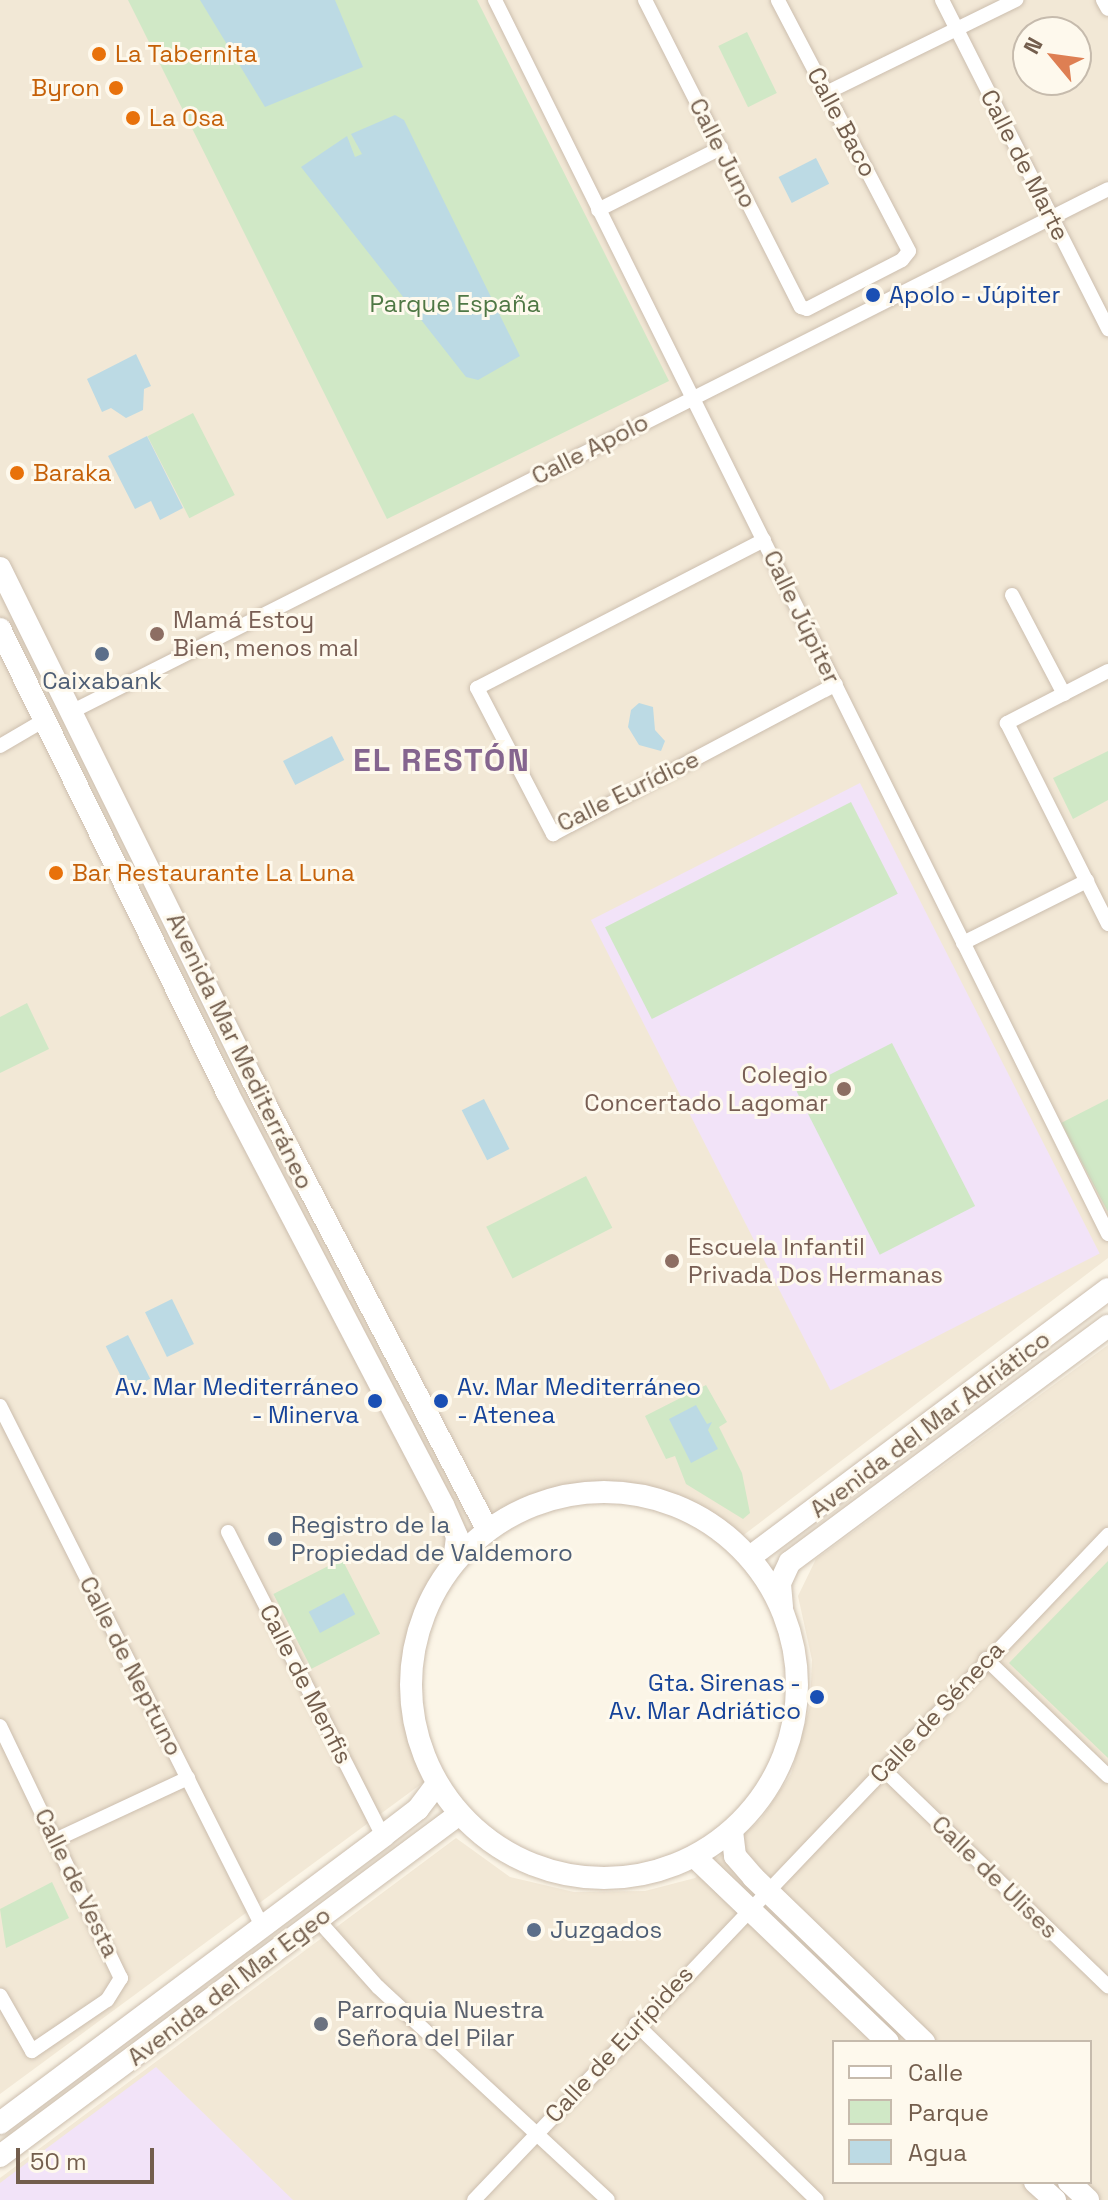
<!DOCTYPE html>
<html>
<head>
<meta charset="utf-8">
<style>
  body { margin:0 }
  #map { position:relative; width:1108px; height:2200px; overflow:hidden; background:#fbf5e7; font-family:"Space Grotesk",sans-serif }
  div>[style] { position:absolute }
  .residential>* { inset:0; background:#f2e8d6 }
  .education>* { inset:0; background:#f2e3f8; transform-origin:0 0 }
  .green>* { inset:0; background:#d0e8c6; transform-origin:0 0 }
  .water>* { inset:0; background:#bcdae4; transform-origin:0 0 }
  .roads { filter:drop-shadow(0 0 2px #ccbeae) drop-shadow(0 0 2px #ccbeae) }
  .street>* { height:14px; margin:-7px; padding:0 7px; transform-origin:7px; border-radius:7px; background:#fff }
  .secondary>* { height:22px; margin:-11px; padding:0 11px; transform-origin:11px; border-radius:11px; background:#fff }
  .secondary>.ring { margin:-11px; padding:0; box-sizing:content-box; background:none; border:22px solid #fff; border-radius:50% }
  .dots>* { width:22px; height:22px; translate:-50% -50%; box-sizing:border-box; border:4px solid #fef9ed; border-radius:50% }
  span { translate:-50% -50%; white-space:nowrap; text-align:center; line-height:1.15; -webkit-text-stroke:6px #fef9ed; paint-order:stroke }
  .food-label { font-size:24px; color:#c56008 }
  .left { translate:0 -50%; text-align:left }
  .right { translate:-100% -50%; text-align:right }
  .street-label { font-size:24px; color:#735e4d }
  .transit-label { font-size:24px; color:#164399 }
  .park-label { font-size:24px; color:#4f7845 }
  .education-label { font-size:24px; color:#785e54 }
  .service-label { font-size:24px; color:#4e5e75 }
  .worship-label { font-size:24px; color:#5b616d }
  .district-label { font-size:32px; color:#85658f; font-weight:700; letter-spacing:2px }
  .legend { position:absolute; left:832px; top:2040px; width:260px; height:144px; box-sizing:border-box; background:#fef9ed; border:2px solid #c6bbad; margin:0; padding:10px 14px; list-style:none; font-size:24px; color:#735e4d }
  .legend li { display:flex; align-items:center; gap:16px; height:40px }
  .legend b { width:40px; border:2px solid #c6bbad }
  .north { position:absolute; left:1012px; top:16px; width:80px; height:80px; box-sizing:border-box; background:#fef9ed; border:2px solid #c6bbad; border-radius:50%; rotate:299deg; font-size:22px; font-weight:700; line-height:32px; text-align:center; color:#735e4d }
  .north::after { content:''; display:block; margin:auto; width:28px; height:36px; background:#de7f53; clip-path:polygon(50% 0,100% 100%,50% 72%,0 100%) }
  .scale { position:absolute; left:16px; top:2148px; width:138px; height:36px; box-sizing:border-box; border:4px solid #735e4d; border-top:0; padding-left:10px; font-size:24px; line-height:28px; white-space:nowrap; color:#735e4d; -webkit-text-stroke:6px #fef9ed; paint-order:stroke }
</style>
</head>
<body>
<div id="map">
  <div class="residential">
    <div style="clip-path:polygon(evenodd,0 0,1108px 0,1108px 1258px,741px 1537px,696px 1506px,622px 1481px,546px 1490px,455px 1548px,413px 1624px,402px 1672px,408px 1731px,428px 1779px,0 2094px,0 0,1028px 32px,1076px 32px,1076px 80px,1028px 80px,1028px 32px)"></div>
    <div style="clip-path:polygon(evenodd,1108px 1345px,1108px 2200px,0 2200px,0 2178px,456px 1838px,510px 1877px,574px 1892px,645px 1891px,695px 1878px,761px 1819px,791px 1774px,810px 1706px,812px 1660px,798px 1596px,816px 1559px,1108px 1345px,834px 2042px,1090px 2042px,1090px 2182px,834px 2182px,834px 2042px)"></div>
  </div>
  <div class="education">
    <div style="left:860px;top:783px;width:528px;height:302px;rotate:63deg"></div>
    <div style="clip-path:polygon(156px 2067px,293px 2200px,0 2200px,0 2183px)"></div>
  </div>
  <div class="green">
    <div style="clip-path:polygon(128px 0,477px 0,669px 381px,387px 519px)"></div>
    <div style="left:747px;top:32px;width:68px;height:32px;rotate:64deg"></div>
    <div style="left:193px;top:413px;width:92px;height:51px;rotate:63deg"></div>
    <div style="clip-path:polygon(1108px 751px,1108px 800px,1073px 819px,1053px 778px)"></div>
    <div style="left:851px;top:802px;width:103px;height:276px;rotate:63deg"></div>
    <div style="clip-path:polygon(27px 1003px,49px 1049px,0 1073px,0 1017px)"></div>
    <div style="left:892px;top:1043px;width:183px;height:107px;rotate:63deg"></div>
    <div style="clip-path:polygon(1108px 1099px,1108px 1212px,1061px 1123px)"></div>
    <div style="left:586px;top:1176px;width:58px;height:112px;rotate:63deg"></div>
    <div style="clip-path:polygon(706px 1385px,727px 1422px,719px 1427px,742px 1473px,750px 1513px,743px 1519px,686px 1484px,675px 1456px,666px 1459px,645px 1416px)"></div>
    <div style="left:342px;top:1559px;width:84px;height:77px;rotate:63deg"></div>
    <div style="clip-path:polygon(1108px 1561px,1108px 1758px,1009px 1663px)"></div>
    <div style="clip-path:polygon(52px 1882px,69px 1918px,6px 1948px,0 1909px)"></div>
  </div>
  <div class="water">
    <div style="clip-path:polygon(200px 0,335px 0,363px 67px,265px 107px)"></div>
    <div style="clip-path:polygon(395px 115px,404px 120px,520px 356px,478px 380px,466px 377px,301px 167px,347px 136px,355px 157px,362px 154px,351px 134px)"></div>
    <div style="left:816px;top:158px;width:29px;height:42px;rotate:63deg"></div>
    <div style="clip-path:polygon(136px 354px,151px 386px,144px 389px,143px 410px,126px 418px,111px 408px,102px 412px,87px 379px)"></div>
    <div style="clip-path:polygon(147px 436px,183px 508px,160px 520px,151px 501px,135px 509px,108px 456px)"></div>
    <div style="clip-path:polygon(639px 703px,653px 707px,655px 730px,665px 741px,661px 751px,639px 745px,628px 727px,631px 710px)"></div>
    <div style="left:332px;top:736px;width:27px;height:55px;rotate:63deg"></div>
    <div style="left:484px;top:1099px;width:56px;height:25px;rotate:63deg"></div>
    <div style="left:172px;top:1299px;width:50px;height:30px;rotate:64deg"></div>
    <div style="left:128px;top:1335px;width:49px;height:25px;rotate:63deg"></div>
    <div style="clip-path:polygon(696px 1405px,707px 1424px,712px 1422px,708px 1430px,718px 1449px,691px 1463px,669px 1419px)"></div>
    <div style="left:344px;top:1593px;width:24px;height:40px;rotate:62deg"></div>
  </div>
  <div class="roads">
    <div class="street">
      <div style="left:495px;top:0;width:1378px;rotate:63.58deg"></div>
      <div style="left:645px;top:0;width:344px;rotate:63.1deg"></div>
      <div style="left:801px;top:307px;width:6px;rotate:18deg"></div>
      <div style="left:807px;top:309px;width:107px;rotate:-27.3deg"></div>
      <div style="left:902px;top:260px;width:11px;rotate:-52deg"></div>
      <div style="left:909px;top:251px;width:283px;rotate:-117.6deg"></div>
      <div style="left:942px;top:0;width:369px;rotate:63.2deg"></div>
      <div style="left:1103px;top:0;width:10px;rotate:61deg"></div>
      <div style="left:826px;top:93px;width:212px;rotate:-26.1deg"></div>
      <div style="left:598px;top:210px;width:138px;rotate:-26.8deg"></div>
      <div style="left:764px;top:540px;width:323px;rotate:152.7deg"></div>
      <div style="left:477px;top:688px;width:165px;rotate:62.5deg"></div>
      <div style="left:553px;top:834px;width:320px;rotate:-27.9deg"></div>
      <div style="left:1012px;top:595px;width:112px;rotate:62.3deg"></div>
      <div style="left:1108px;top:671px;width:114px;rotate:152.8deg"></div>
      <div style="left:1007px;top:723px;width:225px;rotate:63.3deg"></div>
      <div style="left:73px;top:711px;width:1159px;rotate:-26.76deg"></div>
      <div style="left:0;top:746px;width:53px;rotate:-30.4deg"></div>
      <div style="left:963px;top:943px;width:139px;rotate:-26.6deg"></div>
      <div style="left:0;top:1406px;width:582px;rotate:63.26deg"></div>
      <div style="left:228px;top:1532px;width:341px;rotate:63deg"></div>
      <div style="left:986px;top:1659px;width:169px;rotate:43.8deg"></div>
      <div style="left:0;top:1726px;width:280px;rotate:64.4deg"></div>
      <div style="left:121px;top:1978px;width:26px;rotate:122deg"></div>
      <div style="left:107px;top:2000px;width:91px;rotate:145.8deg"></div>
      <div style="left:32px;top:2051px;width:64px;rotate:-119.7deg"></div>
      <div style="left:883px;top:1769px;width:313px;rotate:44deg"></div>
      <div style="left:55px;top:1840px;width:147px;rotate:-25deg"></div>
      <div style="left:318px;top:1920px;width:90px;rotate:48.2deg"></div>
      <div style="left:378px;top:1987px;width:313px;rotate:42.8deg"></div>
      <div style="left:636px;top:2024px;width:252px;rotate:44.2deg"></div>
      <div style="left:474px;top:2200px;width:919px;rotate:-46.37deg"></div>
    </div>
    <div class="secondary">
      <div style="left:0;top:568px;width:572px;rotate:63.75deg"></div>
      <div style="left:253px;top:1081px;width:505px;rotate:62.42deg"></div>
      <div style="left:0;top:629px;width:516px;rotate:63.88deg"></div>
      <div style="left:227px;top:1092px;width:466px;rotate:62.4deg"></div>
      <div style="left:443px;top:1505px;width:35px;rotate:66deg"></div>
      <div style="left:457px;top:1537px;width:24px;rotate:97deg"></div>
      <div class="ring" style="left:411px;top:1492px;width:364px;height:364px"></div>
      <div style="left:750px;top:1557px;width:447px;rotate:-36.8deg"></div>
      <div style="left:782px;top:1607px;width:24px;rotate:-95deg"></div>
      <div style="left:780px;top:1583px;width:23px;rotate:-65deg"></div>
      <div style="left:790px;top:1562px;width:396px;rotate:-36.6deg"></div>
      <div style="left:732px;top:1831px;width:25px;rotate:83deg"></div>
      <div style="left:735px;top:1856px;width:28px;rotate:49deg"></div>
      <div style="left:753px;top:1877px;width:238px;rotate:44deg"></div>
      <div style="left:695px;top:1857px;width:267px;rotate:43.8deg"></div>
      <div style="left:0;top:2123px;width:479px;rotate:-36.8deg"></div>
      <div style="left:383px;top:1836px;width:44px;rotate:-37.6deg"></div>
      <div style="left:418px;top:1809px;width:30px;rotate:-53deg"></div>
      <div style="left:0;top:2156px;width:571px;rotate:-36.67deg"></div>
      <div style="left:1035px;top:2182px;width:27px;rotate:42deg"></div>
      <div style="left:1069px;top:2182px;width:26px;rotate:43deg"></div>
    </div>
  </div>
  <div class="dots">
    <div style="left:99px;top:54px;background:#e8710a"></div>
    <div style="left:116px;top:88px;background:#e8710a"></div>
    <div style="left:133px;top:118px;background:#e8710a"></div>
    <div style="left:873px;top:295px;background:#1a4fb4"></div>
    <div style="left:17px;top:473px;background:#e8710a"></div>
    <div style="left:157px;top:634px;background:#8d6e63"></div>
    <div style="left:102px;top:654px;background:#5c6f8a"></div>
    <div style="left:56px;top:873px;background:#e8710a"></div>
    <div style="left:844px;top:1089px;background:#8d6e63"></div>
    <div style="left:672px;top:1261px;background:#8d6e63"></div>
    <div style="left:375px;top:1401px;background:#1a4fb4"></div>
    <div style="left:441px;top:1401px;background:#1a4fb4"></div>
    <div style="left:275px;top:1539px;background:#5c6f8a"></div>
    <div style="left:817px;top:1697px;background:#1a4fb4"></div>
    <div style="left:534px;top:1930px;background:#5c6f8a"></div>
    <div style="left:321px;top:2024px;background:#6b7280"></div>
  </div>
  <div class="food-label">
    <span class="left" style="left:115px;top:54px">La Tabernita</span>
    <span class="right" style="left:100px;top:88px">Byron</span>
    <span class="left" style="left:149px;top:118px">La Osa</span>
    <span class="left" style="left:33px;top:473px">Baraka</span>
    <span class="left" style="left:72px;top:873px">Bar Restaurante La Luna</span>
  </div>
  <div class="street-label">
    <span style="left:842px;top:122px;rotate:62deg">Calle Baco</span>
    <span style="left:723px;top:153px;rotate:63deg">Calle Juno</span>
    <span style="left:1025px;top:165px;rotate:63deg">Calle de Marte</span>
    <span style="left:590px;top:449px;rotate:-27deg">Calle Apolo</span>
    <span style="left:802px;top:617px;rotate:64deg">Calle Júpiter</span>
    <span style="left:628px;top:791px;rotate:-26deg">Calle Eurídice</span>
    <span style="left:240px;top:1051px;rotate:64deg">Avenida Mar Mediterráneo</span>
    <span style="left:930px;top:1424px;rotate:-37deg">Avenida del Mar Adriático</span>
    <span style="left:131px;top:1666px;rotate:63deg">Calle de Neptuno</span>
    <span style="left:306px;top:1684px;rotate:63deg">Calle de Menfis</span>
    <span style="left:937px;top:1712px;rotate:-47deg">Calle de Séneca</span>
    <span style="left:995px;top:1877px;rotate:44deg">Calle de Ulises</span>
    <span style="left:77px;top:1883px;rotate:64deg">Calle de Vesta</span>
    <span style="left:229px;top:1986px;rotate:-37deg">Avenida del Mar Egeo</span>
    <span style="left:619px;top:2044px;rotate:-47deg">Calle de Eurípides</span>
  </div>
  <div class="transit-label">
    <span class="left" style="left:889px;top:295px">Apolo - Júpiter</span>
    <span class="right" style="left:359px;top:1401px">Av. Mar Mediterráneo<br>- Minerva</span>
    <span class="left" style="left:457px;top:1401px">Av. Mar Mediterráneo<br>- Atenea</span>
    <span class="right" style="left:801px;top:1697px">Gta. Sirenas -<br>Av. Mar Adriático</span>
  </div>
  <div class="park-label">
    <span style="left:455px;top:304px">Parque España</span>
  </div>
  <div class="education-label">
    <span class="left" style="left:173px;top:634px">Mamá Estoy<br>Bien, menos mal</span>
    <span class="right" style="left:828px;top:1089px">Colegio<br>Concertado Lagomar</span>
    <span class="left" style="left:688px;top:1261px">Escuela Infantil<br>Privada Dos Hermanas</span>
  </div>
  <div class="service-label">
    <span style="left:102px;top:681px">Caixabank</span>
    <span class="left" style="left:291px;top:1539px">Registro de la<br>Propiedad de Valdemoro</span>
    <span class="left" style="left:550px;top:1930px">Juzgados</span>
  </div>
  <div class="worship-label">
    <span class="left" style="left:337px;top:2024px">Parroquia Nuestra<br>Señora del Pilar</span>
  </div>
  <div class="district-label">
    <span style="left:442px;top:760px">EL RESTÓN</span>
  </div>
  <ul class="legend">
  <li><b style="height:10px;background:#fff"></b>Calle</li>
  <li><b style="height:22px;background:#d0e8c6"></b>Parque</li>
  <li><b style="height:22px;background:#bcdae4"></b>Agua</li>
  </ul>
  <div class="north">N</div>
  <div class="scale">50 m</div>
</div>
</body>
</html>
